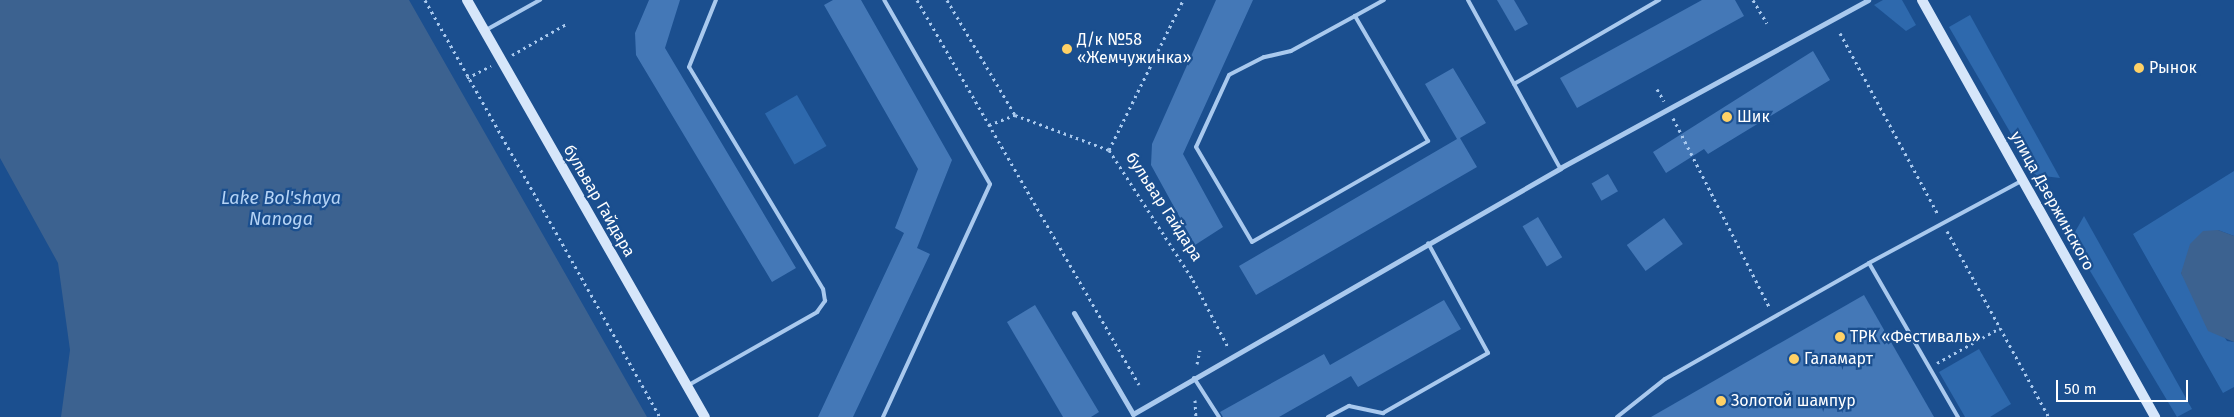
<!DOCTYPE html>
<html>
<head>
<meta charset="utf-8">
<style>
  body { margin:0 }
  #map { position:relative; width:2234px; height:417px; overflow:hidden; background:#1b4f8f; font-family:"Fira Sans",sans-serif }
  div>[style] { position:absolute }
  .green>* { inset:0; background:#2e69ad; transform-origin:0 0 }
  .water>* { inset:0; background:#3c6290 }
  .building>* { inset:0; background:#4478b7; transform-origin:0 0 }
  .path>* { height:3px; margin-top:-1.5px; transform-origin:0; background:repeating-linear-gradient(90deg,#a9c9ee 0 2.5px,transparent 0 6.5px) }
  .lane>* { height:4px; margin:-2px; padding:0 2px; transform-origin:2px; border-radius:2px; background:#a9c9ee }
  .street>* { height:5px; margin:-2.5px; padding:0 2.5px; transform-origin:2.5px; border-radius:2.5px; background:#a9c9ee }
  .secondary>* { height:10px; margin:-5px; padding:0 5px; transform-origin:5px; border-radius:5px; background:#d6e6fa }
  .dots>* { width:14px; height:14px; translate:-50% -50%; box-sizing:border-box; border:2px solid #1b4f8f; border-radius:50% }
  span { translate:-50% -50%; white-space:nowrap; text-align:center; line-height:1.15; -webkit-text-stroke:4.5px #1b4f8f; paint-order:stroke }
  .poi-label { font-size:16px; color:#fff }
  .left { translate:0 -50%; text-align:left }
  .street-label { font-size:16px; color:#fff }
  .water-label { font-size:18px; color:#b5d3f5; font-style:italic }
  .scale { position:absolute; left:2056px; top:380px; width:132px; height:22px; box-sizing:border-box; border:2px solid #fff; border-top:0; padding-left:6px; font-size:15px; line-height:18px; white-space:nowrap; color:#fff; -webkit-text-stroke:4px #1b4f8f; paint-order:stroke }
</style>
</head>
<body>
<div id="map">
  <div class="green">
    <div style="clip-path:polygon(1883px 0,1902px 0,1916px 25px,1906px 31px,1874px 5px)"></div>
    <div style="clip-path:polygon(1970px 15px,2060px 178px,2035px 175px,1949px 27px)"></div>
    <div style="left:797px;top:95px;width:59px;height:37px;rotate:60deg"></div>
    <div style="clip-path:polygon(2234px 171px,2234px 236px,2218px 230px,2181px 273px,2227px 341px,2234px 342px,2234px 387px,2223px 393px,2133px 234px)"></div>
    <div style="clip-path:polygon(2084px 216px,2192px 409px,2177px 417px,2071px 239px)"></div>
    <div style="clip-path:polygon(1979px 349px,2011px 404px,1990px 417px,1965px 417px,1939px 372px)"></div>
  </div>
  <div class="water">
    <div style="clip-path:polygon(0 0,409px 0,647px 417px,61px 417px,70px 350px,58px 263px,0 158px)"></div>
    <div style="clip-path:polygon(2218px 230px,2234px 236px,2234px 342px,2208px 331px,2181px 273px,2190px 244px,2203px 231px)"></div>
  </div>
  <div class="building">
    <div style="clip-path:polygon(649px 0,680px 0,665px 48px,796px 268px,772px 282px,636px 55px,635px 33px)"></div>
    <div style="clip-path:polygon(833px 0,861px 0,952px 160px,917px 248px,930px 254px,853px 417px,818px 417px,904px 233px,895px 228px,918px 169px,824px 5px)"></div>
    <div style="clip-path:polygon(1216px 0,1253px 0,1183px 154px,1223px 227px,1195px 245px,1151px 165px,1152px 144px)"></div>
    <div style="clip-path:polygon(1497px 0,1514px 0,1528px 24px,1515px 31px)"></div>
    <div style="clip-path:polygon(1702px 0,1735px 0,1744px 16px,1577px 108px,1560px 78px)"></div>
    <div style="clip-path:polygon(1813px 51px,1830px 80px,1708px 154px,1704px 149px,1666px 173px,1653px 152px)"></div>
    <div style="clip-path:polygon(1453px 68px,1486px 123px,1460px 138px,1477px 167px,1256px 295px,1239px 266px,1457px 139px,1425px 84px)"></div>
    <div style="left:1608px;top:174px;width:20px;height:19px;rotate:60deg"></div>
    <div style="left:1538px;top:217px;width:47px;height:18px;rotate:59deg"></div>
    <div style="left:1664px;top:218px;width:32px;height:46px;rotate:54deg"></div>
    <div style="clip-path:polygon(1864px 295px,1934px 417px,1651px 417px)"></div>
    <div style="clip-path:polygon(1444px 300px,1461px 329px,1358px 387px,1351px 376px,1279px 417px,1223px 417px,1220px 412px,1324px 354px,1330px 365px)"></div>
    <div style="clip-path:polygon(1035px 305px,1099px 412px,1091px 417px,1063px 417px,1007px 322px)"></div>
  </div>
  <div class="path">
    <div style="left:425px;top:0;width:479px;rotate:60.6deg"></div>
    <div style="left:917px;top:0;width:444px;rotate:60deg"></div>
    <div style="left:947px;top:0;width:134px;rotate:59.4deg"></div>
    <div style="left:1015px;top:115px;width:100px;rotate:20.4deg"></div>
    <div style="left:1109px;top:150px;width:155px;rotate:57.1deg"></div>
    <div style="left:1193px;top:280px;width:76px;rotate:62.4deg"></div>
    <div style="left:1753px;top:0;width:27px;rotate:59deg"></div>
    <div style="left:1840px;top:33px;width:206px;rotate:61.6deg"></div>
    <div style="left:512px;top:55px;width:64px;rotate:-29.7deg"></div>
    <div style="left:467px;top:78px;width:27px;rotate:-27deg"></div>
    <div style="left:1657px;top:89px;width:14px;rotate:60deg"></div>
    <div style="left:1673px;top:118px;width:213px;rotate:63deg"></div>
    <div style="left:989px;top:125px;width:28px;rotate:-21deg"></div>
    <div style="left:1109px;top:150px;width:167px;rotate:-63.7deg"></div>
    <div style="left:1947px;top:231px;width:212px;rotate:61.3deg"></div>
    <div style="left:1937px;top:363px;width:72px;rotate:-29.1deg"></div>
    <div style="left:1197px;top:364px;width:14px;rotate:-78deg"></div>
    <div style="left:1195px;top:400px;width:17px;rotate:87deg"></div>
  </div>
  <div class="lane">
    <div style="left:1468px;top:0;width:192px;rotate:61.3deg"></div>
    <div style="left:1355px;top:16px;width:73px;rotate:151.3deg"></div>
    <div style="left:1291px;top:51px;width:28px;rotate:167deg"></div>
    <div style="left:1264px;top:57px;width:39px;rotate:153deg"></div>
    <div style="left:1229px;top:75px;width:79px;rotate:114.6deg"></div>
    <div style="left:1196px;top:147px;width:110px;rotate:59.5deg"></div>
    <div style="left:1252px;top:242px;width:203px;rotate:-29.8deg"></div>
    <div style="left:1428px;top:141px;width:145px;rotate:-120.3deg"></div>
    <div style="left:1355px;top:16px;width:33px;rotate:-29deg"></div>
    <div style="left:486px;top:30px;width:62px;rotate:-29.1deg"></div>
    <div style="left:1514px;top:84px;width:168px;rotate:-30.1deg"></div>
    <div style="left:1869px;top:263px;width:173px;rotate:-28.3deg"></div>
    <div style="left:1194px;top:378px;width:46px;rotate:57.3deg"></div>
    <div style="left:687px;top:386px;width:150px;rotate:-29.6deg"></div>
    <div style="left:817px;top:312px;width:14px;rotate:-54deg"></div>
    <div style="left:825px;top:301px;width:12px;rotate:-99deg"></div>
    <div style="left:823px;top:289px;width:259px;rotate:-121.1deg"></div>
    <div style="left:689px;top:67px;width:72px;rotate:-68.1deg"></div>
    <div style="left:883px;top:417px;width:256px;rotate:-65.3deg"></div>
    <div style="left:990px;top:184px;width:212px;rotate:-119.9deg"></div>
    <div style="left:1328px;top:417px;width:24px;rotate:-28deg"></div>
    <div style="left:1349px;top:406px;width:35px;rotate:12deg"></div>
    <div style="left:1383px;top:413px;width:121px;rotate:-29.7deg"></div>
    <div style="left:1488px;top:353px;width:125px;rotate:-118.6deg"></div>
    <div style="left:1617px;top:417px;width:61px;rotate:-38.4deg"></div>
    <div style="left:1665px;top:379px;width:235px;rotate:-29.6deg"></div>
    <div style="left:1869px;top:263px;width:178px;rotate:60deg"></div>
  </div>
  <div class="street">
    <div style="left:1074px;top:313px;width:117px;rotate:59.7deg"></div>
    <div style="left:1133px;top:414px;width:493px;rotate:-29.9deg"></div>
    <div style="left:1560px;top:168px;width:351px;rotate:-28.6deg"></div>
  </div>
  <div class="secondary">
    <div style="left:467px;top:0;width:480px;rotate:60.3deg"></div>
    <div style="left:1922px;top:0;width:478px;rotate:60.8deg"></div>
  </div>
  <div class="dots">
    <div style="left:1067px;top:49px;background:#ffd166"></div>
    <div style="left:2139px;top:68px;background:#ffd166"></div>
    <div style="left:1727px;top:117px;background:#ffd166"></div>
    <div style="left:1840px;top:337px;background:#ffd166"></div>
    <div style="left:1794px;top:359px;background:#ffd166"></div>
    <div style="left:1721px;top:401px;background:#ffd166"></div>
  </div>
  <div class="poi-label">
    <span class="left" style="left:1077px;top:49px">Д/к №58<br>«Жемчужинка»</span>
    <span class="left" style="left:2149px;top:68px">Рынок</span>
    <span class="left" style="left:1737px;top:117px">Шик</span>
    <span class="left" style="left:1850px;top:337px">ТРК «Фестиваль»</span>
    <span class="left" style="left:1804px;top:359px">Галамарт</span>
    <span class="left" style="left:1731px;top:401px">Золотой шампур</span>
  </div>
  <div class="street-label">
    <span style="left:599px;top:201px;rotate:60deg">бульвар Гайдара</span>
    <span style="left:2052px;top:201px;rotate:61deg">улица Дзержинского</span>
    <span style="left:1164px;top:207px;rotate:57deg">бульвар Гайдара</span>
  </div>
  <div class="water-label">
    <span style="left:281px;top:209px">Lake Bol'shaya<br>Nanoga</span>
  </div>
  <div class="scale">50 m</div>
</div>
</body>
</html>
